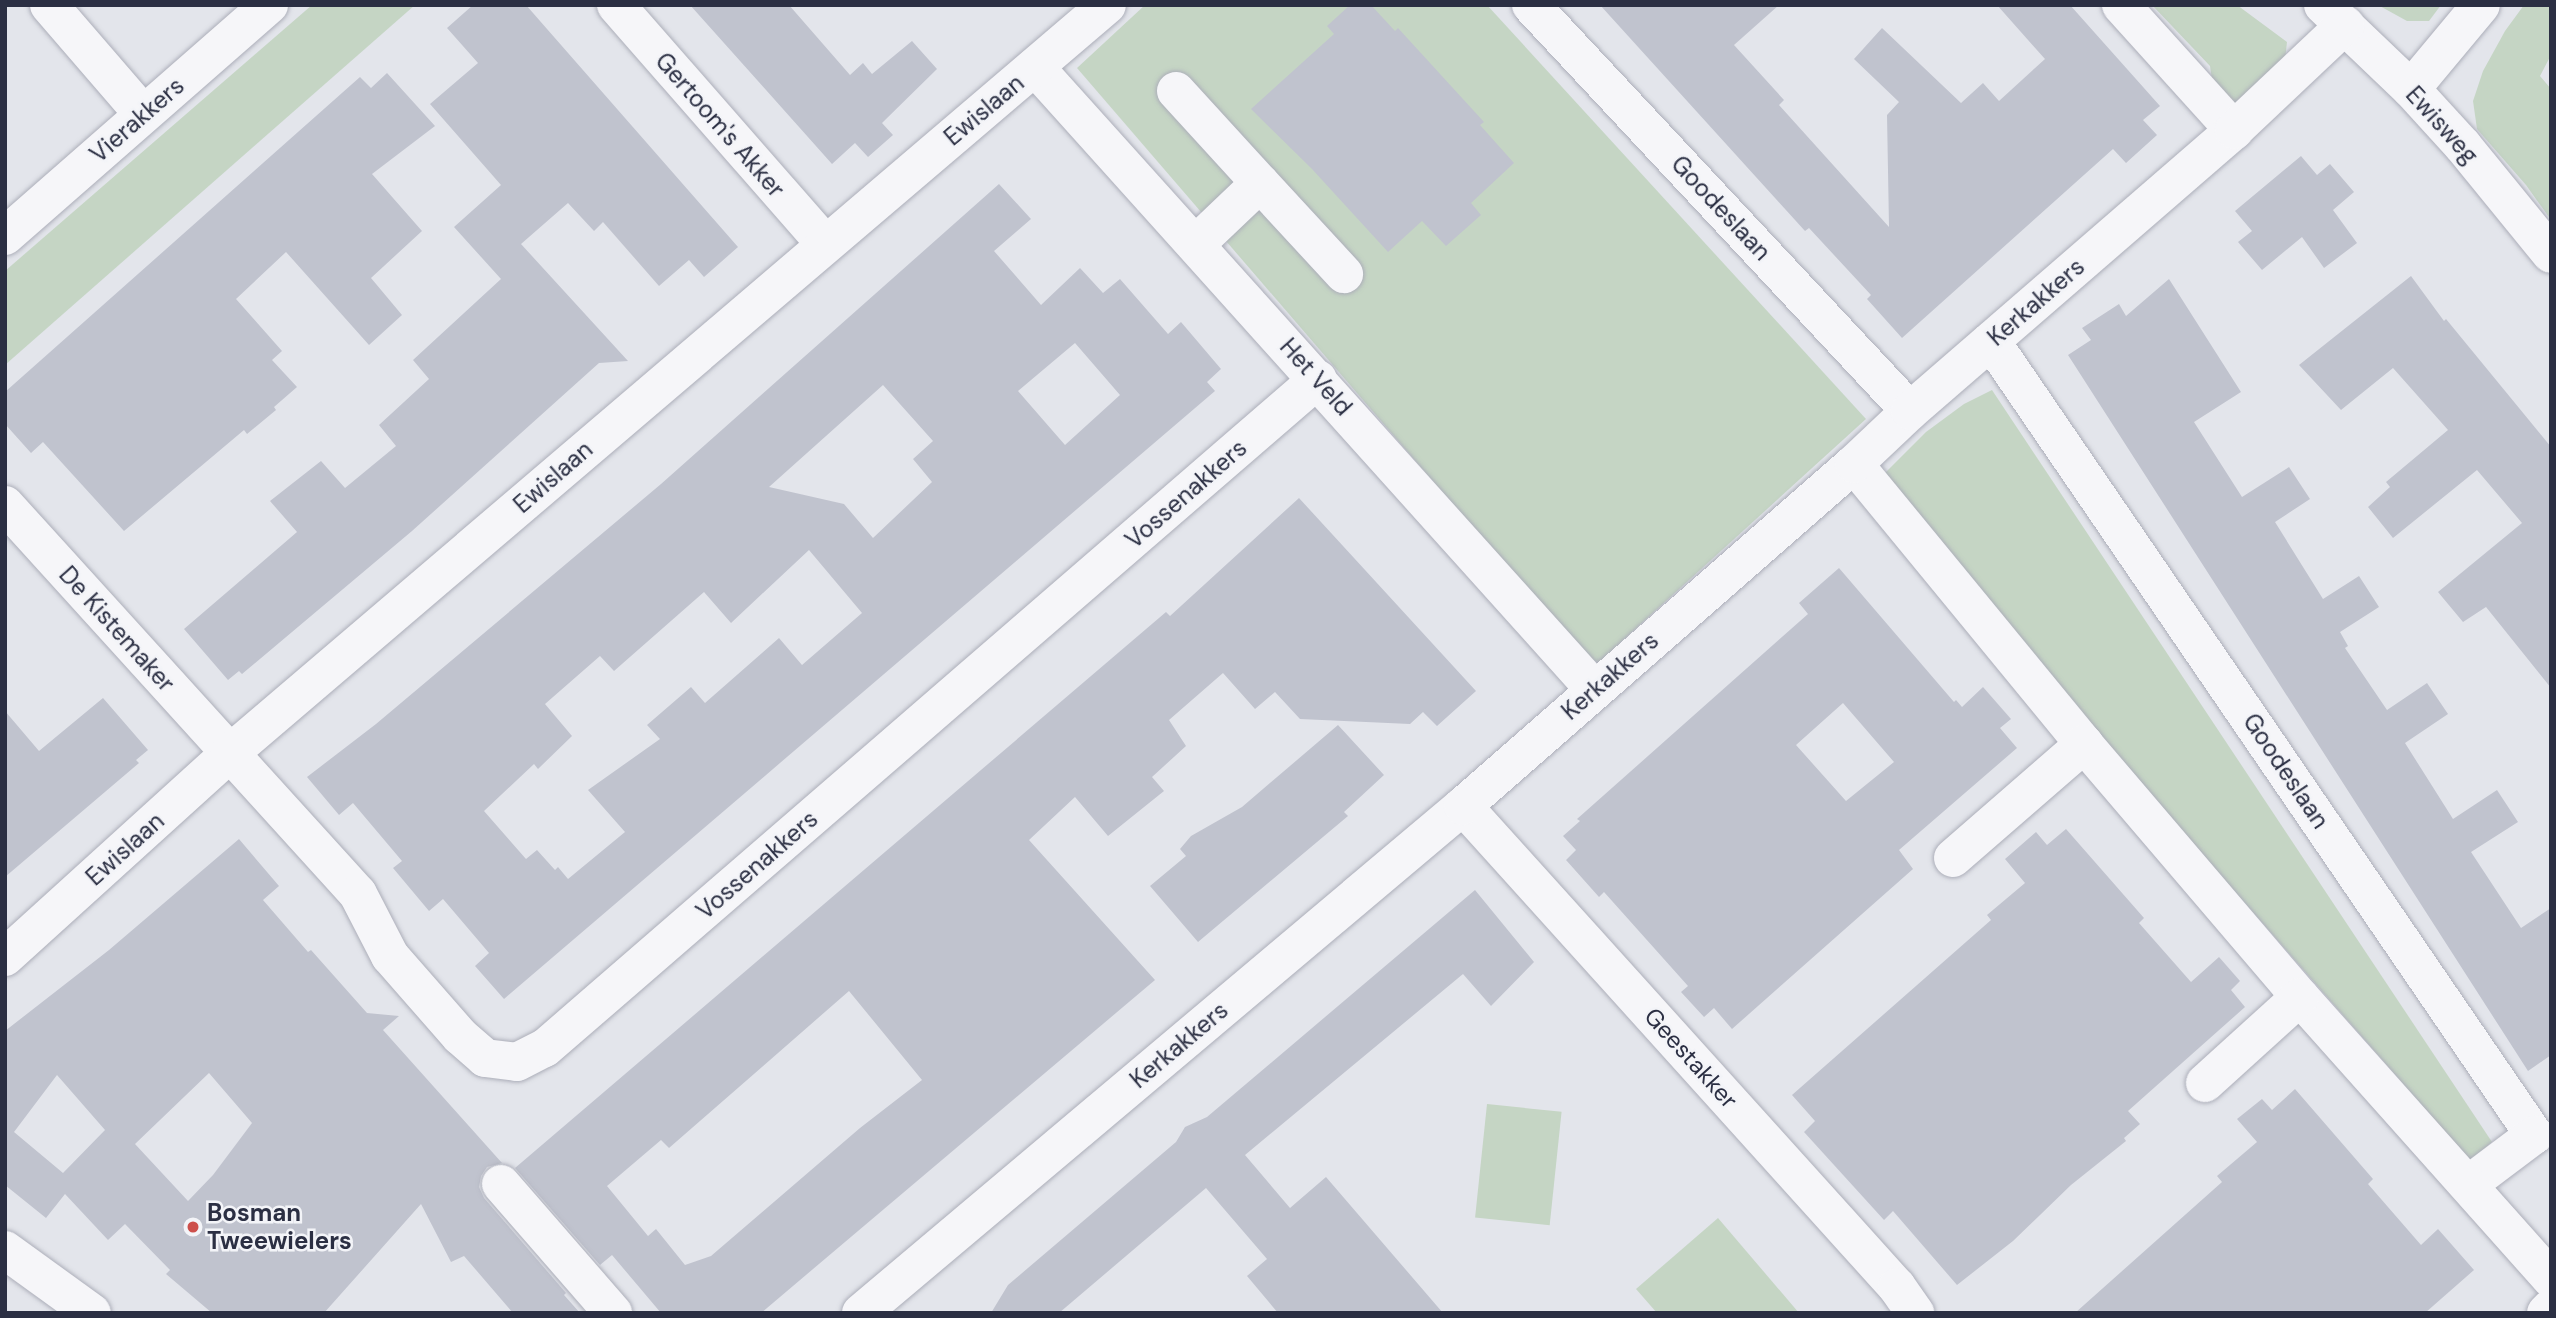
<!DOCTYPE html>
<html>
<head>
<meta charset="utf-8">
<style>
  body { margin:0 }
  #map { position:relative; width:2556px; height:1318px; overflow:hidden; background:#e3e5eb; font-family:"DM Sans",sans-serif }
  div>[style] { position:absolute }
  .green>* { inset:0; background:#c5d5c4; transform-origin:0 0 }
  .building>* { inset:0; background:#c0c3ce }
  .roads { filter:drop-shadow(0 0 2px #acaeb9) drop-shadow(0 0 2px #acaeb9) }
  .minor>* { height:38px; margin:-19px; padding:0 19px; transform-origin:19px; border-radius:19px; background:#f6f6f9 }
  .dots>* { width:19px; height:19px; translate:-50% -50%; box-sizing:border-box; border:4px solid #f3f4f8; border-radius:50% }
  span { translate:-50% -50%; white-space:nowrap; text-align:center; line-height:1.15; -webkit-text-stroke:5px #f3f4f8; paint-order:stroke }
  .street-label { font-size:24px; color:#2b2f43 }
  .poi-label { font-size:24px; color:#2b2f43; font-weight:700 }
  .left { translate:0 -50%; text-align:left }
  .frame { position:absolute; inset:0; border:7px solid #2b2f43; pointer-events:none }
</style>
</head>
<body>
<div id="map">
  <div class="green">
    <div style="clip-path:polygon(312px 5px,415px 5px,5px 365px,5px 271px)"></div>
    <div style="clip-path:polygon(1145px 5px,1487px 5px,1866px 419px,1599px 662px,1586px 659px,1077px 68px)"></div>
    <div style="clip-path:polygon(2152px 5px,2237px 5px,2287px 42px,2285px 60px,2239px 104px,2226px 104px,2214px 92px,2210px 66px)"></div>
    <div style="clip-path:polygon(2378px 5px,2441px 5px,2429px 21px,2407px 21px)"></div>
    <div style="clip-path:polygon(2524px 5px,2551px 5px,2551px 55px,2540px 76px,2551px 89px,2551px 220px,2526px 185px,2477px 129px,2473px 101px,2483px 71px,2505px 31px)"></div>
    <div style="clip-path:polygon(1992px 390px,2492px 1142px,2470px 1160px,2094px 731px,1883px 475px,1926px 432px,1964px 404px)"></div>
    <div style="left:1487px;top:1104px;width:75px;height:114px;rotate:6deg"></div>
    <div style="clip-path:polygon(1718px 1218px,1799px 1313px,1657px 1313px,1636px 1289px)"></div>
  </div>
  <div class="building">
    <div style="clip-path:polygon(473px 5px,526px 5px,738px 247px,704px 277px,689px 260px,659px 286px,603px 222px,594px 231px,568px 203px,521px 244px,628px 361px,599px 363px,412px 531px,242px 674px,239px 671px,228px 680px,184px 629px,297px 532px,270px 501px,321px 461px,345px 488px,396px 446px,379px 425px,429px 379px,413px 360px,501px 279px,454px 227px,501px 185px,430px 104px,478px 63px,447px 28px)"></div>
    <div style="clip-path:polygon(690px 5px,789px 5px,850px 75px,863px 63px,872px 74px,912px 41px,937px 69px,882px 123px,893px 135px,868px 157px,855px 143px,832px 164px)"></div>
    <div style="clip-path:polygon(1350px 5px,1371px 5px,1395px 31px,1398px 28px,1484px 122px,1480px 125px,1514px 163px,1471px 203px,1481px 215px,1446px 246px,1422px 221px,1388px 252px,1312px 169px,1251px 109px,1334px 34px,1327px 26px)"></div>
    <div style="clip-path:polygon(1600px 5px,1779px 5px,1734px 45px,1784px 100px,1779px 105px,1889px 227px,1887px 115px,1899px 102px,1854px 59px,1882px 28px,1961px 103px,1983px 83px,1999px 101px,2045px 59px,1997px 5px,2070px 5px,2160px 106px,2143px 120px,2157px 135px,2126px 163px,2113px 149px,1902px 338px,1867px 299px,1871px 295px,1809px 228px,1805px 231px)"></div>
    <div style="clip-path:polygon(387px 73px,435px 126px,372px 174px,422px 231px,371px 278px,402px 315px,369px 345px,286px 252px,236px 299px,282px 351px,272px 360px,297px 387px,274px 407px,276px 410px,247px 434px,244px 430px,124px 531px,43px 442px,31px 453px,5px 424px,5px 392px,360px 77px,371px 88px)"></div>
    <div style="clip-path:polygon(2301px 156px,2317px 175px,2330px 164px,2354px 192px,2333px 210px,2357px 243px,2324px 268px,2302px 237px,2262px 270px,2238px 242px,2252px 231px,2235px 211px)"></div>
    <div style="clip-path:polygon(evenodd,999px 184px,1031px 219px,994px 251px,1041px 305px,1080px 268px,1103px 293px,1120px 279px,1168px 334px,1181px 322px,1221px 369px,1207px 382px,1215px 391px,504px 999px,475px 966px,489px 953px,443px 899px,429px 911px,393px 868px,402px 861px,353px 803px,339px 815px,307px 777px,376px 724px,661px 484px,999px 184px,1075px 343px,1120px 395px,1065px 445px,1018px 391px,1075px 343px,999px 184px,883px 385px,933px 441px,913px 459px,932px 482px,873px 538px,844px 504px,769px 487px,883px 385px,999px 184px,809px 550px,862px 613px,802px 665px,779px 638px,705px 703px,691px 687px,647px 725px,660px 739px,588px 790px,625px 832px,568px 879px,558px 867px,555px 870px,537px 850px,526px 859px,484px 811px,534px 764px,538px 769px,572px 736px,545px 704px,600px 656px,614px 671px,704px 592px,731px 623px,809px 550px)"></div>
    <div style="clip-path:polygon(2411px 276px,2444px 321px,2446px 319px,2551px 447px,2551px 688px,2486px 607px,2463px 622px,2438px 592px,2522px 523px,2477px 470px,2393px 538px,2368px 507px,2390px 487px,2386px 482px,2448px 430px,2393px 368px,2341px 410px,2299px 365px)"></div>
    <div style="clip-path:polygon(2169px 279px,2241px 392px,2194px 422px,2242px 497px,2289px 467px,2310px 499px,2275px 522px,2323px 599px,2359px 576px,2379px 607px,2340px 632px,2348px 646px,2345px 648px,2387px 710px,2427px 683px,2448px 714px,2405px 743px,2453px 819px,2497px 790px,2518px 822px,2471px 852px,2521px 928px,2551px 908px,2551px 1055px,2528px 1071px,2068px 355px,2091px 340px,2082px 328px,2119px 304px,2126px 316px)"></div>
    <div style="clip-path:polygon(evenodd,1299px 498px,1476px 691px,1437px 726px,1423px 712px,1410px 724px,1300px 719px,1275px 692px,1255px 709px,1223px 673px,1169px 720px,1186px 746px,1152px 777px,1164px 791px,1108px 836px,1075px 797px,1029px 840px,1155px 980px,761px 1313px,661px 1313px,612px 1255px,600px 1265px,515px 1168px,1166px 612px,1170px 616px,1299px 498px,849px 991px,922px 1080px,860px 1128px,711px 1256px,685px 1265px,656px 1229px,648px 1236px,607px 1186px,661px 1140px,669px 1148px,849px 991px)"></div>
    <div style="clip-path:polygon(evenodd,1839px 568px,1954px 702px,1956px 700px,1962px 707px,1983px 687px,2011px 719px,2000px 728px,2017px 748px,1899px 850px,1913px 869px,1732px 1029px,1714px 1008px,1704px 1017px,1681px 992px,1688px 986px,1604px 892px,1599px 897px,1566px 860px,1576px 850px,1563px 836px,1580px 821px,1577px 819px,1808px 614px,1799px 603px,1839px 568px,1843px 703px,1894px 762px,1846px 801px,1796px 745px,1843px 703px)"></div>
    <div style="clip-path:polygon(103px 698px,148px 750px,136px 760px,139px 763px,5px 877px,5px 711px,39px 751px)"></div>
    <div style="clip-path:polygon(1338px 725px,1384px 775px,1344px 812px,1348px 816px,1198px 942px,1150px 886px,1186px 856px,1180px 849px,1191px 836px,1242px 807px)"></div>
    <div style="clip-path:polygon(2066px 829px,2144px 918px,2139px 923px,2191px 982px,2219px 957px,2240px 981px,2231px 990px,2245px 1007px,2128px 1111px,2140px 1124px,2124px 1138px,2126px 1141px,2071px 1185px,2013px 1241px,1957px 1285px,1893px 1211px,1884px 1220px,1804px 1132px,1815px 1121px,1792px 1095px,1991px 920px,1987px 915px,2025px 883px,2005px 859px,2036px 832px,2047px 845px)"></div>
    <div style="clip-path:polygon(evenodd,239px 839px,279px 886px,263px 900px,308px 952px,311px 950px,367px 1013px,399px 1016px,383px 1030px,502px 1163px,487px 1167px,481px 1176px,479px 1187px,484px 1198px,566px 1293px,564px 1295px,580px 1313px,513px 1313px,464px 1256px,451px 1262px,421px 1204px,324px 1313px,212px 1313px,166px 1274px,170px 1270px,125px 1224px,108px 1240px,65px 1194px,46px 1218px,5px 1185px,5px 1031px,109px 950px,239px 839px,209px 1073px,252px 1123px,213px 1175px,188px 1201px,135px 1144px,209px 1073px,239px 839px,57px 1075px,105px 1130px,63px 1173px,14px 1132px,57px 1075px)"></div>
    <div style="clip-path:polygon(1475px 890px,1534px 962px,1491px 1006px,1463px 974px,1245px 1155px,1290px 1208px,1326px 1177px,1443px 1313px,1278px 1313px,1247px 1276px,1267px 1259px,1206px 1188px,1059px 1313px,991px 1313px,1008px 1285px,1176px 1142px,1185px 1127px,1207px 1117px)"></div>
    <div style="clip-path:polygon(2295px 1089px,2373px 1179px,2368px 1184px,2421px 1245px,2438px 1229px,2474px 1270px,2425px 1313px,2075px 1313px,2222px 1182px,2217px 1176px,2257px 1142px,2237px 1119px,2262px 1099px,2272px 1110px)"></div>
  </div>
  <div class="roads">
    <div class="minor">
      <div style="left:49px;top:5px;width:144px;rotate:49.2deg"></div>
      <div style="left:616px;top:5px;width:317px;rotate:48.8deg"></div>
      <div style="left:1531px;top:5px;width:555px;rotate:46.97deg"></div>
      <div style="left:2121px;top:5px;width:169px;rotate:47.9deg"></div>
      <div style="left:2323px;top:5px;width:122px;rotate:43.7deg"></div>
      <div style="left:2411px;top:89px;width:77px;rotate:47.6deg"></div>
      <div style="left:2463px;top:146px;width:139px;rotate:50.8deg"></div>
      <div style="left:1035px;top:67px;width:836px;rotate:48.05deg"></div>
      <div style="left:2411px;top:89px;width:109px;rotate:-50.2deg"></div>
      <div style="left:1176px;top:91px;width:125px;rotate:47.6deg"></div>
      <div style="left:1260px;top:183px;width:88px;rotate:136.4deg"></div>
      <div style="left:1260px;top:183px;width:124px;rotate:47.3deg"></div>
      <div style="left:5px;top:236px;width:351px;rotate:-41.2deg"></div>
      <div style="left:1991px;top:341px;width:962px;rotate:55.63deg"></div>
      <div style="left:2534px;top:1135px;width:81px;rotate:143deg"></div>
      <div style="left:1854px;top:464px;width:362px;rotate:50.6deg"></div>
      <div style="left:2084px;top:744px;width:333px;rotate:49.5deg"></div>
      <div style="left:2300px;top:997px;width:378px;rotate:48.3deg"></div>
      <div style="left:5px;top:505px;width:525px;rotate:47.78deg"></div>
      <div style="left:358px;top:894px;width:70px;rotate:62.7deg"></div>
      <div style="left:390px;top:956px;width:106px;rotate:48.8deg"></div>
      <div style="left:460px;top:1036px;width:33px;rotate:41deg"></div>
      <div style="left:485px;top:1058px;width:32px;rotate:7deg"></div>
      <div style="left:517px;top:1062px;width:31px;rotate:-27deg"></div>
      <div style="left:545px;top:1048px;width:1022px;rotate:-40.87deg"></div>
      <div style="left:1463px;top:806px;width:648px;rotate:47.94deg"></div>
      <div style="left:1897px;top:1287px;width:32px;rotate:55deg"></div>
      <div style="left:1953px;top:858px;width:174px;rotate:-41deg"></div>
      <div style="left:5px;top:957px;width:302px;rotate:-42.2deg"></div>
      <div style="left:229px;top:754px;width:1154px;rotate:-40.47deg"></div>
      <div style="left:2205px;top:1083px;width:128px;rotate:-42.2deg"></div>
      <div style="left:501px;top:1184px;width:171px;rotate:49deg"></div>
      <div style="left:5px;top:1250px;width:107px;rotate:35.9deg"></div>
      <div style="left:861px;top:1313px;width:787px;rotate:-40.1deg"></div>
      <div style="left:1463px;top:806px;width:519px;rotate:-41.18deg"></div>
      <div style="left:1854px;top:464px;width:77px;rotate:-43.4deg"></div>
      <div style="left:1910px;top:411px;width:429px;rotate:-40.9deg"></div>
      <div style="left:2234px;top:130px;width:153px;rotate:-43.4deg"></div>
      <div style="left:2546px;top:1313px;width:7px;rotate:-45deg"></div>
    </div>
  </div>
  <div class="dots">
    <div style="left:193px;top:1227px;background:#cd4f4b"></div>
  </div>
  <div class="street-label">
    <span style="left:984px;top:110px;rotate:-40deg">Ewislaan</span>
    <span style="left:137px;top:120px;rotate:-41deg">Vierakkers</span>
    <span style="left:720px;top:125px;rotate:49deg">Gertoom's Akker</span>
    <span style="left:2442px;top:125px;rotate:48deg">Ewisweg</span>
    <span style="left:1721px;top:208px;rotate:47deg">Goodeslaan</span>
    <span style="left:2036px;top:302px;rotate:-41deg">Kerkakkers</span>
    <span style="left:1316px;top:377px;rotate:48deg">Het Veld</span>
    <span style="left:553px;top:477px;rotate:-41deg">Ewislaan</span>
    <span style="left:1186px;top:494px;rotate:-41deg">Vossenakkers</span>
    <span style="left:117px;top:629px;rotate:48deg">De Kistemaker</span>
    <span style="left:1610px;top:676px;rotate:-41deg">Kerkakkers</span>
    <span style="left:2286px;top:771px;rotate:56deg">Goodeslaan</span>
    <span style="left:125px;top:849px;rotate:-42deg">Ewislaan</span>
    <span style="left:757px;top:865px;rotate:-41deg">Vossenakkers</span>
    <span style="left:1179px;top:1045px;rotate:-40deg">Kerkakkers</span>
    <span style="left:1691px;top:1058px;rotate:48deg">Geestakker</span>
  </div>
  <div class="poi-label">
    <span class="left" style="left:207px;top:1227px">Bosman<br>Tweewielers</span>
  </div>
  <div class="frame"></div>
</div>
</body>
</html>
